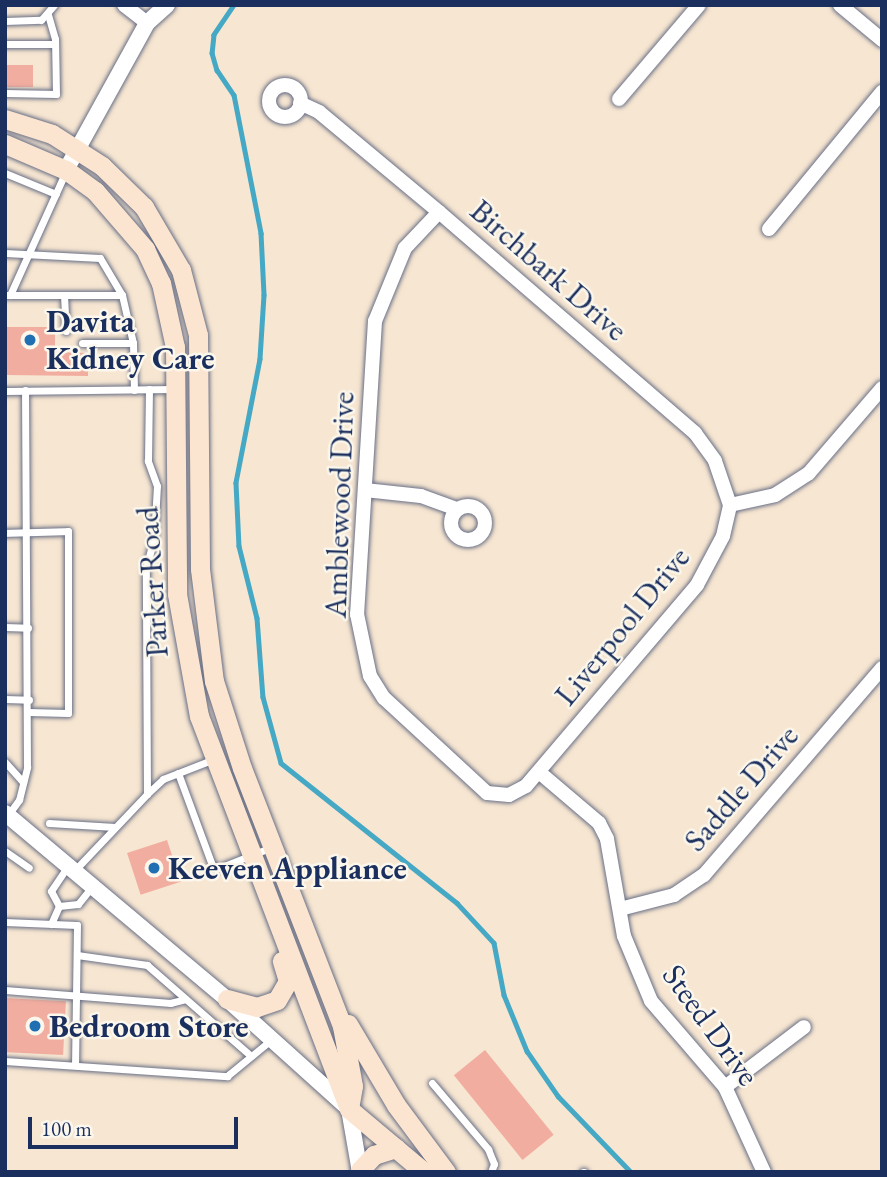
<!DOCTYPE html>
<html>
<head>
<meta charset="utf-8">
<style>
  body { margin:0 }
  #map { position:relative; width:887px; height:1177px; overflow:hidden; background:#f7e6d1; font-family:"EB Garamond",serif }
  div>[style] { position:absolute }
  .stream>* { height:4.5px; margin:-2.25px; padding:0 2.25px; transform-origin:2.25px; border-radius:2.25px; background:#45a8c5 }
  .building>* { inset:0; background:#f1ad9f; transform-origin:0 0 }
  .roads { filter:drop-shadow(0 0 2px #686f86) drop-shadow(0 0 2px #686f86) }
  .service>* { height:7px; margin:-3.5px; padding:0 3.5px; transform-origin:3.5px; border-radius:3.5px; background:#fff }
  .minor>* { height:14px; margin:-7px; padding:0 7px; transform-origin:7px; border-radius:7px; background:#fff }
  .minor>.ring { margin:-7px; padding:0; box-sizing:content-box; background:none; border:14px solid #fff; border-radius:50% }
  .tertiary>* { height:16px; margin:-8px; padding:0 8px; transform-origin:8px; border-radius:8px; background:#fff }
  .secondary>* { height:19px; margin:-9.5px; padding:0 9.5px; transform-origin:9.5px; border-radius:9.5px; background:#fce5d0 }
  .dots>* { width:19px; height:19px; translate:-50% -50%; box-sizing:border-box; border:4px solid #fbf7ec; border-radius:50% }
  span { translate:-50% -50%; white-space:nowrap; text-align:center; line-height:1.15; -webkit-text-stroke:5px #fbf7ec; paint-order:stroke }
  .street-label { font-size:32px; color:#1b2f5e }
  .poi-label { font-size:32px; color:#1b2f5e; font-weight:700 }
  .left { translate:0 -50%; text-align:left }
  .frame { position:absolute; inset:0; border:7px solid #1b2f5e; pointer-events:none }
  .scale { position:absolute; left:28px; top:1117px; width:210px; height:32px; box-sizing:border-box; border:4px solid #1b2f5e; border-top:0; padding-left:9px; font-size:21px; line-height:24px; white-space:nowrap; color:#1b2f5e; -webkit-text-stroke:5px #fbf7ec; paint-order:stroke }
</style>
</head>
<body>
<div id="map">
  <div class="stream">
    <div style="left:234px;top:5px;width:36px;rotate:124deg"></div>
    <div style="left:214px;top:35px;width:18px;rotate:96deg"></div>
    <div style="left:212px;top:53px;width:18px;rotate:74deg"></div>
    <div style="left:217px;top:70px;width:30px;rotate:56deg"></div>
    <div style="left:234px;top:95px;width:141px;rotate:78.9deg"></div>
    <div style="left:261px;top:233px;width:62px;rotate:87.2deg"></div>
    <div style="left:264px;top:295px;width:64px;rotate:93.6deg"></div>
    <div style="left:260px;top:359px;width:126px;rotate:101deg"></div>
    <div style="left:236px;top:483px;width:63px;rotate:87.3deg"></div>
    <div style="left:239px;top:546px;width:74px;rotate:76deg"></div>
    <div style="left:257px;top:618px;width:79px;rotate:85.7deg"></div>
    <div style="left:263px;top:697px;width:68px;rotate:74.7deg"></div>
    <div style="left:281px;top:763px;width:225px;rotate:38.5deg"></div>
    <div style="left:457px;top:903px;width:54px;rotate:47.2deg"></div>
    <div style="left:494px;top:943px;width:53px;rotate:79.1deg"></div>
    <div style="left:504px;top:995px;width:61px;rotate:67.7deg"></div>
    <div style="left:527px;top:1051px;width:55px;rotate:55.4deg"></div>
    <div style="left:558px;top:1096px;width:105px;rotate:46.2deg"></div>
  </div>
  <div class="building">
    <div style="left:5px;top:65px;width:28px;height:22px"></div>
    <div style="clip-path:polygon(5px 327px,55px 327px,55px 352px,88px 353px,88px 376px,5px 375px)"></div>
    <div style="left:167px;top:840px;width:44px;height:42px;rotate:72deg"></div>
    <div style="left:5px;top:998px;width:61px;height:54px;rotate:3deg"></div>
    <div style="left:485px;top:1050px;width:109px;height:40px;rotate:51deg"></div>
  </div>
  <div class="roads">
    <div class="service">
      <div style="left:5px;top:21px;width:36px;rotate:-2deg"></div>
      <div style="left:41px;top:20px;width:20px;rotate:-49deg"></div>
      <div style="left:5px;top:44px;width:50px"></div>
      <div style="left:5px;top:93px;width:51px;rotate:1.1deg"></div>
      <div style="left:56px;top:94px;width:55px;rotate:-91deg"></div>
      <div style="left:55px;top:39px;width:25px;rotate:-106deg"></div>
      <div style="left:5px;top:173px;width:55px;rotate:22.4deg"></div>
      <div style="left:5px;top:253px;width:95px;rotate:3deg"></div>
      <div style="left:100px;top:258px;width:43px;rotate:59.3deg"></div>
      <div style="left:122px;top:295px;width:49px;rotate:77.1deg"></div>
      <div style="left:133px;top:343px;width:47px;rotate:88.8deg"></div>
      <div style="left:6px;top:295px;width:116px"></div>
      <div style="left:10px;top:295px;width:136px;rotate:-65.7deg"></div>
      <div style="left:64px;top:295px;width:36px;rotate:87deg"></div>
      <div style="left:82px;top:343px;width:51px"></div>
      <div style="left:5px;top:391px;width:168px;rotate:-0.7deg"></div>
      <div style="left:5px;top:533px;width:63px;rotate:-1.8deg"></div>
      <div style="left:68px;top:531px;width:182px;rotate:90deg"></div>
      <div style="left:68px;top:713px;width:40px;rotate:-178.6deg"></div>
      <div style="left:5px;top:627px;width:23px;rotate:2deg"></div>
      <div style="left:5px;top:699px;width:24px;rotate:2deg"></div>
      <div style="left:5px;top:762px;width:27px;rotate:48deg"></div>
      <div style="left:178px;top:773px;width:98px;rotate:69.7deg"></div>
      <div style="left:212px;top:865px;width:8px;rotate:23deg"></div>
      <div style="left:219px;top:868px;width:57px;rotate:-21.6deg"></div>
      <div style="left:147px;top:794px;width:22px;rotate:-43deg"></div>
      <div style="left:163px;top:779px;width:55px;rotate:-21.4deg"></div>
      <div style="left:8px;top:815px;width:19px;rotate:-54deg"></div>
      <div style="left:19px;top:800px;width:34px;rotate:-76deg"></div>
      <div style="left:27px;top:767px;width:377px;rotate:-90.3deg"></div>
      <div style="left:49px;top:823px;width:66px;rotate:3.5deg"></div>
      <div style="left:5px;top:851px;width:29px;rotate:35deg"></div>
      <div style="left:74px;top:871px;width:106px;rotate:-46.5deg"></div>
      <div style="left:147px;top:794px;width:226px;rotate:-90.3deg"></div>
      <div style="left:146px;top:568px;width:30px;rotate:-75deg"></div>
      <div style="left:154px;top:539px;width:53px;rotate:-86.8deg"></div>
      <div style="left:157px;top:486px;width:27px;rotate:-110deg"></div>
      <div style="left:148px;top:461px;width:72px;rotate:-89.2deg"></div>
      <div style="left:59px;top:906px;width:19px;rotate:-6deg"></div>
      <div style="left:78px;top:904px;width:22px;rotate:-51deg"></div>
      <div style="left:5px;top:922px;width:72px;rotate:2.4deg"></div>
      <div style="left:77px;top:925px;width:140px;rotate:90.8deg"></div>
      <div style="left:51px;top:924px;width:20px;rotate:-66deg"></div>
      <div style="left:59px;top:906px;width:17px;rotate:-118deg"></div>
      <div style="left:51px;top:891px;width:30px;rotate:-56deg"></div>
      <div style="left:77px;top:955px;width:71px;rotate:8.1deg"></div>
      <div style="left:147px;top:965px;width:138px;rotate:41.2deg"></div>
      <div style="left:5px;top:990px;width:166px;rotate:4.5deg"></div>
      <div style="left:170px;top:1003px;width:16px;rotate:-14deg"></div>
      <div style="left:5px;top:1061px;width:223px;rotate:3.9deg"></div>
      <div style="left:227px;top:1076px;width:57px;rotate:-39.3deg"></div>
      <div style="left:432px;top:1083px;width:87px;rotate:49.7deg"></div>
      <div style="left:488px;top:1149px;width:16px;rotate:68deg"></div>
      <div style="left:494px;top:1164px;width:9px;rotate:111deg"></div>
      <div style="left:583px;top:1172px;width:1px"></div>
    </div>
    <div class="minor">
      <div style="left:124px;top:5px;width:29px;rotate:38deg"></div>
      <div style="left:840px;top:5px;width:55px;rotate:39.8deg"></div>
      <div class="ring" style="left:269px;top:85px;width:18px;height:18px"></div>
      <div style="left:619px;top:99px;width:123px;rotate:-49.6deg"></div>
      <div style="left:300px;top:103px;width:21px;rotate:25deg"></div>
      <div style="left:319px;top:112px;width:156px;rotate:39.8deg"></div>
      <div style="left:439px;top:212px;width:338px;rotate:40.8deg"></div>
      <div style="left:695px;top:433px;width:34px;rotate:54deg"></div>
      <div style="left:715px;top:461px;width:46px;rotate:71.2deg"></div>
      <div style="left:439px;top:212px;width:50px;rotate:133.4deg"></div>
      <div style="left:405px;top:248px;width:79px;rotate:112.3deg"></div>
      <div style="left:375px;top:321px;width:294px;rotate:93.5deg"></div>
      <div style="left:357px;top:614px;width:63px;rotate:78.2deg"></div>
      <div style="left:370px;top:676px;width:26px;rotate:58deg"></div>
      <div style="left:384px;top:698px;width:140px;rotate:42.7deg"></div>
      <div style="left:487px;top:793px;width:22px;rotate:5deg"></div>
      <div style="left:509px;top:795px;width:19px;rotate:-28deg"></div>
      <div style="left:526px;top:786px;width:264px;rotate:-49.6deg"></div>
      <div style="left:697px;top:585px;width:55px;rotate:-62deg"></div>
      <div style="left:723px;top:536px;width:32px;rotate:-77deg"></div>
      <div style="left:769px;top:229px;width:178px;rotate:-50.5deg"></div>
      <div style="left:365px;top:490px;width:56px;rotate:6.1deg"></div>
      <div style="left:421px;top:496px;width:38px;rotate:20deg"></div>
      <div style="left:730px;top:505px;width:46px;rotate:-12.5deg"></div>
      <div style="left:775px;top:495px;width:40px;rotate:-32.9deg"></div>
      <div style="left:809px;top:473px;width:112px;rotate:-49.3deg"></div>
      <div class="ring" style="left:451px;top:506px;width:20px;height:20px"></div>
      <div style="left:539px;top:772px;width:79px;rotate:40.4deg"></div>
      <div style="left:599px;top:823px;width:18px;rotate:63deg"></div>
      <div style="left:607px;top:839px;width:98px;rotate:80.1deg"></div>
      <div style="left:624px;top:936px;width:70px;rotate:67.4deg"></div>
      <div style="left:651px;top:1001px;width:113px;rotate:49.3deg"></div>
      <div style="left:725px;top:1087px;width:94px;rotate:65.4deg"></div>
      <div style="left:620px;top:909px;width:56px;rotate:-14.5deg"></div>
      <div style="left:674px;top:895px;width:36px;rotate:-34deg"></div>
      <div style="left:704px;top:875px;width:273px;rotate:-49.3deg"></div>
      <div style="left:725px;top:1087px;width:99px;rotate:-37.2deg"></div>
    </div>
    <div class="tertiary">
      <div style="left:66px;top:170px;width:168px;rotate:-61.1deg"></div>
      <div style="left:147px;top:23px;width:27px;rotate:-42deg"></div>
      <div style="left:5px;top:813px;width:290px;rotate:40deg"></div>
      <div style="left:227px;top:999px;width:164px;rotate:42deg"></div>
      <div style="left:349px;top:1109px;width:64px;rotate:80.1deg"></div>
    </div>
    <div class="secondary">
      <div style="left:5px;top:119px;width:49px;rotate:17.7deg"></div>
      <div style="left:52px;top:134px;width:59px;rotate:32.6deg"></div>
      <div style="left:102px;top:166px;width:59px;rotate:44.3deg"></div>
      <div style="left:144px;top:207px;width:73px;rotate:59.6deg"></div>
      <div style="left:181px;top:270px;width:67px;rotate:75.3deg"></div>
      <div style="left:198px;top:335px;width:234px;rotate:89.5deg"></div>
      <div style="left:200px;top:569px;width:113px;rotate:82.9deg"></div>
      <div style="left:214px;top:681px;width:91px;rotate:72.2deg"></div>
      <div style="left:242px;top:768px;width:277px;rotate:68.8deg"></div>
      <div style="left:342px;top:1026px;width:61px;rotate:79.6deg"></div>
      <div style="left:353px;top:1086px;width:22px;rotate:100deg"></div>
      <div style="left:5px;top:144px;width:66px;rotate:23.1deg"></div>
      <div style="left:66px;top:170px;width:36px;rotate:36deg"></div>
      <div style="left:95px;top:191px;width:77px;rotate:49.2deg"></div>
      <div style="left:145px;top:249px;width:38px;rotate:65deg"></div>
      <div style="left:161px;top:283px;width:66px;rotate:77.7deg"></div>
      <div style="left:175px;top:347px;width:247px;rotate:89.5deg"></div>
      <div style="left:177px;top:594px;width:124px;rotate:79.8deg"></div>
      <div style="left:199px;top:716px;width:421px;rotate:69.1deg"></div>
      <div style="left:349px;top:1109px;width:98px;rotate:40deg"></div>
      <div style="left:227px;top:999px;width:31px;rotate:15deg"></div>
      <div style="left:257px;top:1007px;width:21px;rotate:-19deg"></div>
      <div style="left:277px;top:1000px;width:22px;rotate:-60deg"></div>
      <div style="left:288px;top:981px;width:21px;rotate:-107deg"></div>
      <div style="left:348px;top:1024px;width:94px;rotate:59.3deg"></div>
      <div style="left:396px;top:1105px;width:84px;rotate:53.3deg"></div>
      <div style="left:360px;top:1170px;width:21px;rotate:-47deg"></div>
      <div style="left:374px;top:1155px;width:23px;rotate:-18deg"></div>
    </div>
  </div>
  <div class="dots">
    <div style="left:30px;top:340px;background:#1f6fb2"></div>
    <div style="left:154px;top:868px;background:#1f6fb2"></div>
    <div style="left:35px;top:1026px;background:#1f6fb2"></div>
  </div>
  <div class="street-label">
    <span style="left:549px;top:270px;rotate:41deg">Birchbark Drive</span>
    <span style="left:339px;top:505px;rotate:-88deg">Amblewood Drive</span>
    <span style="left:152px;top:582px;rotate:-94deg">Parker Road</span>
    <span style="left:622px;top:626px;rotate:-51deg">Liverpool Drive</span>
    <span style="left:741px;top:788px;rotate:-49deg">Saddle Drive</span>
    <span style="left:711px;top:1025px;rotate:54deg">Steed Drive</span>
  </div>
  <div class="poi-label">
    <span class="left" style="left:46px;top:340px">Davita<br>Kidney Care</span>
    <span class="left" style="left:168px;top:868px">Keeven Appliance</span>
    <span class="left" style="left:49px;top:1026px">Bedroom Store</span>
  </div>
  <div class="frame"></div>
  <div class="scale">100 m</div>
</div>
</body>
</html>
